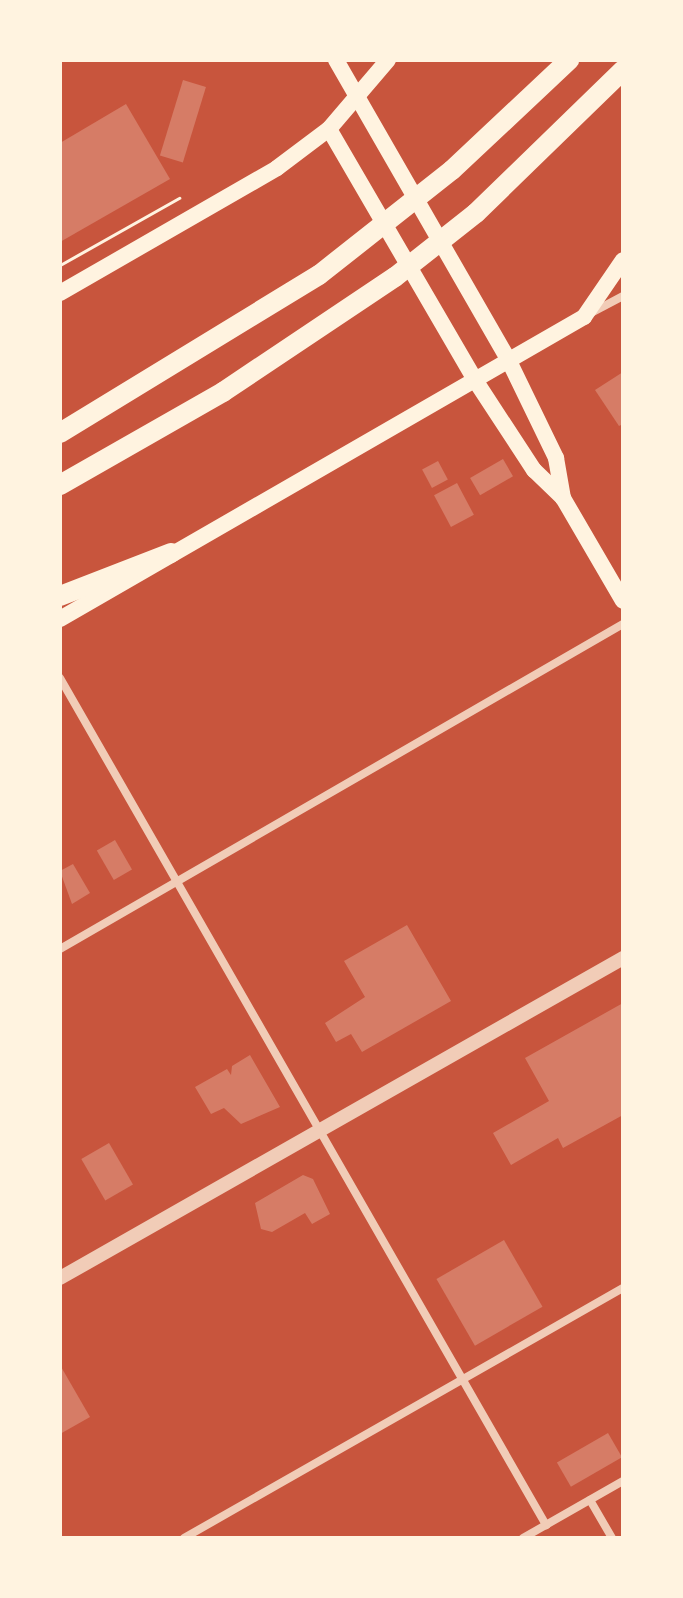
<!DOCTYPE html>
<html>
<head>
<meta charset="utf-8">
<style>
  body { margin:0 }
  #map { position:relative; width:683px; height:1598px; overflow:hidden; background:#c8553d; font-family:"PT Sans",sans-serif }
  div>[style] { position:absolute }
  .building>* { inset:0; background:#d67c66; transform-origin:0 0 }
  .path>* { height:3px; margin:-1.5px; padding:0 1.5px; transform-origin:1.5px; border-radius:1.5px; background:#fff3e0 }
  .minor>* { height:8px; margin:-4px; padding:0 4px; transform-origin:4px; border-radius:4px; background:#f1ccb7 }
  .tertiary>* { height:14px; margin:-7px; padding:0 7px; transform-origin:7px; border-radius:7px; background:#f1ccb7 }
  .secondary>* { height:16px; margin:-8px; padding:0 8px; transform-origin:8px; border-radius:8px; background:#fff3e0 }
  .motorway>* { height:20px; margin:-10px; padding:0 10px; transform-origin:10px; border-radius:10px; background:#fff3e0 }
  span { translate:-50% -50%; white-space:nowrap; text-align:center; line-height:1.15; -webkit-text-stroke:8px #fff3e0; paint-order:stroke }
  .frame { position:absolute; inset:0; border:62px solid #fff3e0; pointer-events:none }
</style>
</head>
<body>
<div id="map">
  <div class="building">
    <div style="left:183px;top:80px;width:24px;height:79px;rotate:17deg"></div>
    <div style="clip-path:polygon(126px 104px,170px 179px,60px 242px,60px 143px)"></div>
    <div style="clip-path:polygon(623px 372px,623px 424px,619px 426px,595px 390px)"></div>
    <div style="left:503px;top:459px;width:20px;height:38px;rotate:60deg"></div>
    <div style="left:438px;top:461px;width:21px;height:18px;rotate:62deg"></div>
    <div style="left:457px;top:483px;width:36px;height:26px;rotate:62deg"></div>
    <div style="left:115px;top:840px;width:34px;height:21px;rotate:60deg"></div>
    <div style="clip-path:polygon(73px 864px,90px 893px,72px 904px,60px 871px)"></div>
    <div style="clip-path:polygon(407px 925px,451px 1001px,362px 1052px,351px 1034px,336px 1042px,325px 1023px,365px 997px,344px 961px)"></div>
    <div style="clip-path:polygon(623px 1003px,623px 1115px,563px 1148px,558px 1138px,511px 1165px,493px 1133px,549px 1101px,525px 1058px)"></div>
    <div style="clip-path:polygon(250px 1055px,280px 1107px,241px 1124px,224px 1108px,211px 1114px,195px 1087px,227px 1069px,231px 1075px,232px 1066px)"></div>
    <div style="left:109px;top:1143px;width:48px;height:32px;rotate:60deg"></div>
    <div style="clip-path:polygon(303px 1175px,313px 1179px,330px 1214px,312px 1224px,305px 1213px,272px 1232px,261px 1229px,255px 1203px)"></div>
    <div style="left:504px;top:1240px;width:77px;height:78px;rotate:60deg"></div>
    <div style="clip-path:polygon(60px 1365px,90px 1417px,60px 1434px)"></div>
    <div style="left:608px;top:1433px;width:28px;height:59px;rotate:60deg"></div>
  </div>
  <div class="path">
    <div style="left:60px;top:265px;width:137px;rotate:-29.4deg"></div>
  </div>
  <div class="minor">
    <div style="left:591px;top:313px;width:36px;rotate:-28deg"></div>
    <div style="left:60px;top:678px;width:977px;rotate:60.15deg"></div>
    <div style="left:60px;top:949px;width:650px;rotate:-30deg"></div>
    <div style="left:590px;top:1500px;width:44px;rotate:59.9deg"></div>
    <div style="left:184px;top:1538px;width:505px;rotate:-29.66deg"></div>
    <div style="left:523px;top:1538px;width:115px;rotate:-29.7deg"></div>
  </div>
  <div class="tertiary">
    <div style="left:60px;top:1278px;width:648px;rotate:-29.61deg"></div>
  </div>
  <div class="secondary">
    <div style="left:336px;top:60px;width:347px;rotate:60.1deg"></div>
    <div style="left:509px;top:361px;width:108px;rotate:64.1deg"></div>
    <div style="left:556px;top:458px;width:41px;rotate:80.1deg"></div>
    <div style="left:329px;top:129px;width:290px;rotate:59.8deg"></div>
    <div style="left:475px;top:380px;width:108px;rotate:56.8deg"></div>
    <div style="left:534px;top:470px;width:40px;rotate:44deg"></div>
    <div style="left:563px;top:498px;width:119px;rotate:59.8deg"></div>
    <div style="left:60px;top:293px;width:250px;rotate:-29.9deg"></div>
    <div style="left:277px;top:168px;width:65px;rotate:-36.9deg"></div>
    <div style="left:329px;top:129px;width:91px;rotate:-49.5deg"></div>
    <div style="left:60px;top:619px;width:605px;rotate:-29.96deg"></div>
    <div style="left:584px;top:317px;width:69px;rotate:-55.6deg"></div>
  </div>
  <div class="motorway">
    <div style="left:60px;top:433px;width:303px;rotate:-31.4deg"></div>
    <div style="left:319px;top:275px;width:169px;rotate:-38.3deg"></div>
    <div style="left:452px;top:170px;width:161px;rotate:-43.2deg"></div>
    <div style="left:60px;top:485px;width:188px;rotate:-29.7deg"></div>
    <div style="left:223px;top:392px;width:207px;rotate:-33.8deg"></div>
    <div style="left:395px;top:277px;width:103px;rotate:-38.3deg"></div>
    <div style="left:476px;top:213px;width:205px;rotate:-44.2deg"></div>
    <div style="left:60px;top:596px;width:119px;rotate:-21.2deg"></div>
  </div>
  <div class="frame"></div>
</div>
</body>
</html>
